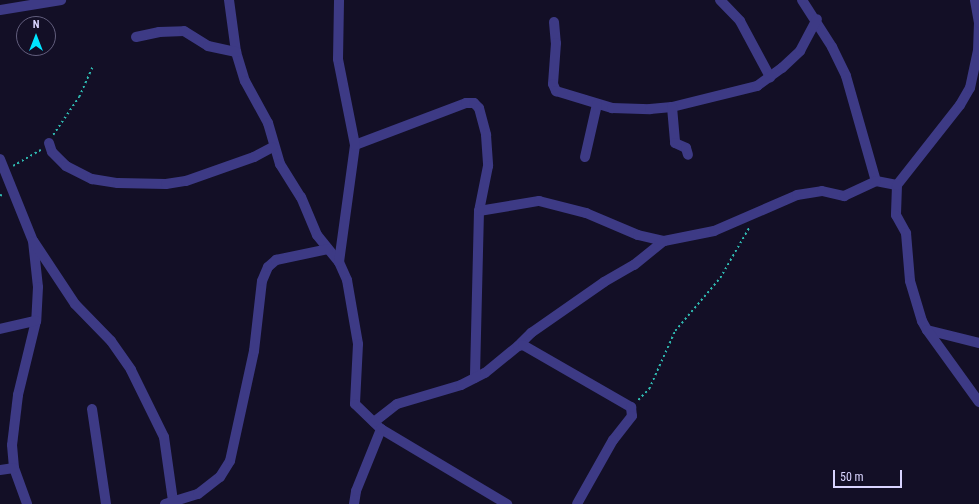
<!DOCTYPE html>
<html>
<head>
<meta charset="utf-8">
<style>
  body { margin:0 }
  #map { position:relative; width:979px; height:504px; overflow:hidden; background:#130f26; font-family:"Roboto Condensed",sans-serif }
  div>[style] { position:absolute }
  .path>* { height:1.5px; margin-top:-0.75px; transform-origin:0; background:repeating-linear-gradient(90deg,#2fb8b0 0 2px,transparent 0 5px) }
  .minor>* { height:10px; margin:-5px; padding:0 5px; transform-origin:5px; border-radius:5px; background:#3d3a85 }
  span { translate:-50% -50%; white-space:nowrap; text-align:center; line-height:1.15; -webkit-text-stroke:3.5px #130f26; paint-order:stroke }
  .north { position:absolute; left:16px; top:16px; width:40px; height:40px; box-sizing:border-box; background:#130f26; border:1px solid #625e7d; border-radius:50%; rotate:0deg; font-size:11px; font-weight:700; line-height:16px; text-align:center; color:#d9d4ff }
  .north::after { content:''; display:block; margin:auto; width:14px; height:18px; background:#00e5ff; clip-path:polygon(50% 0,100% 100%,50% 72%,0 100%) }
  .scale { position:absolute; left:833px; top:470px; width:69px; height:18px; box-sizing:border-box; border:2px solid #d9d4ff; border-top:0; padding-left:5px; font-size:12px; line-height:14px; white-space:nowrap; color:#d9d4ff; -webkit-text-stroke:3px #130f26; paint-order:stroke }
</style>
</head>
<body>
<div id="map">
  <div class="path">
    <div style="left:53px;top:135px;width:46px;rotate:-55.6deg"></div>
    <div style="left:79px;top:97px;width:34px;rotate:-66deg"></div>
    <div style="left:13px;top:166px;width:32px;rotate:-30deg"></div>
    <div style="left:0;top:195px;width:5px;rotate:11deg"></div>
    <div style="left:638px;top:400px;width:16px;rotate:-45deg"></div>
    <div style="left:649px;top:389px;width:64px;rotate:-65.9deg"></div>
    <div style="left:675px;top:331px;width:70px;rotate:-49.7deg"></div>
    <div style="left:720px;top:278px;width:60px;rotate:-60deg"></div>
  </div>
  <div class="minor">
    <div style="left:229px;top:0;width:52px;rotate:82.3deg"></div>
    <div style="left:236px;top:52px;width:30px;rotate:73deg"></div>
    <div style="left:245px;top:81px;width:48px;rotate:61.3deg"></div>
    <div style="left:268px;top:123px;width:43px;rotate:73.7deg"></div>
    <div style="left:280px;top:164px;width:39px;rotate:58deg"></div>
    <div style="left:301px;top:197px;width:41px;rotate:67.2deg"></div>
    <div style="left:317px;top:235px;width:35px;rotate:51deg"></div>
    <div style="left:339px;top:262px;width:20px;rotate:66deg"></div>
    <div style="left:347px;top:280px;width:65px;rotate:80.2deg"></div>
    <div style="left:358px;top:344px;width:60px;rotate:92.9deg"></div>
    <div style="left:355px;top:404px;width:36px;rotate:44deg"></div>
    <div style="left:381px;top:429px;width:147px;rotate:30.8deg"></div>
    <div style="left:720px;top:0;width:29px;rotate:46deg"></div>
    <div style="left:740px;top:21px;width:64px;rotate:61.8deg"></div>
    <div style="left:802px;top:0;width:56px;rotate:57.4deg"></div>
    <div style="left:832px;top:47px;width:32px;rotate:64deg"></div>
    <div style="left:846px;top:76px;width:109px;rotate:74.1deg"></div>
    <div style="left:876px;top:181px;width:21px;rotate:11deg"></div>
    <div style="left:897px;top:185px;width:30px;rotate:92deg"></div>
    <div style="left:896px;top:215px;width:21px;rotate:61deg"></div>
    <div style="left:906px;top:233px;width:48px;rotate:85.2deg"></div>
    <div style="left:910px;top:281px;width:42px;rotate:73.3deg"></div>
    <div style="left:922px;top:321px;width:10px;rotate:61deg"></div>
    <div style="left:927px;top:330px;width:54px;rotate:14deg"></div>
    <div style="left:0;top:10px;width:62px;rotate:-9.3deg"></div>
    <div style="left:554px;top:22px;width:21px;rotate:85deg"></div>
    <div style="left:556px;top:43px;width:41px;rotate:94.2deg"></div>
    <div style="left:553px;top:84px;width:8px;rotate:67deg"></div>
    <div style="left:556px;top:91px;width:59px;rotate:16.9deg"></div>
    <div style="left:612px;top:108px;width:38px;rotate:2deg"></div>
    <div style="left:650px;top:109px;width:22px;rotate:-5deg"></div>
    <div style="left:672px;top:107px;width:88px;rotate:-13.9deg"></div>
    <div style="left:757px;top:86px;width:31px;rotate:-36deg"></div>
    <div style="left:782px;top:68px;width:25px;rotate:-43deg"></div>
    <div style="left:800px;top:51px;width:36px;rotate:-62deg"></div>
    <div style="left:136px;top:37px;width:24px;rotate:-12deg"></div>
    <div style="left:159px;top:32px;width:25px;rotate:-2deg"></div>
    <div style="left:184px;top:31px;width:28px;rotate:32deg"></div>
    <div style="left:208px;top:46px;width:29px;rotate:12deg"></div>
    <div style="left:672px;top:107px;width:36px;rotate:85deg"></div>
    <div style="left:675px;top:143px;width:12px;rotate:24deg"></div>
    <div style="left:686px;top:148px;width:7px;rotate:74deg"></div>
    <div style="left:49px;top:143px;width:9px;rotate:72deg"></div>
    <div style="left:52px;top:152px;width:20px;rotate:45deg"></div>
    <div style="left:66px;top:166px;width:29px;rotate:27deg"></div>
    <div style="left:92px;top:179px;width:26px;rotate:9deg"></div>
    <div style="left:118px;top:183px;width:48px;rotate:1.2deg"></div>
    <div style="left:166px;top:184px;width:20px;rotate:-9deg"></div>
    <div style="left:186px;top:181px;width:72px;rotate:-19.4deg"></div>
    <div style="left:254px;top:157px;width:21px;rotate:-28deg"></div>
    <div style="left:355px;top:145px;width:119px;rotate:-20.7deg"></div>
    <div style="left:466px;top:103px;width:8px"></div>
    <div style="left:474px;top:103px;width:7px;rotate:45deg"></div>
    <div style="left:479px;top:108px;width:28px;rotate:75deg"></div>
    <div style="left:486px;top:135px;width:31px;rotate:86deg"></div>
    <div style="left:488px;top:166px;width:46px;rotate:101.3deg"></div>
    <div style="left:479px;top:211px;width:167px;rotate:91.4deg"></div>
    <div style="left:585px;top:157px;width:54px;rotate:-77.2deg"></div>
    <div style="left:0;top:159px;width:88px;rotate:68.1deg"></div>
    <div style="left:33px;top:241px;width:46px;rotate:83.8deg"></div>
    <div style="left:38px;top:287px;width:34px;rotate:93deg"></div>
    <div style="left:36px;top:321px;width:76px;rotate:103.7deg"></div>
    <div style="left:18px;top:395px;width:50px;rotate:96.8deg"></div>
    <div style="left:12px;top:445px;width:23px;rotate:85deg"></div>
    <div style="left:14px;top:468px;width:38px;rotate:70deg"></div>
    <div style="left:897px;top:185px;width:102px;rotate:-51.8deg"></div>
    <div style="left:960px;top:105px;width:20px;rotate:-60deg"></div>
    <div style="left:970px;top:88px;width:38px;rotate:-78deg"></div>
    <div style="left:978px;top:51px;width:28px;rotate:-88deg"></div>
    <div style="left:979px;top:23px;width:23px;rotate:-100deg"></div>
    <div style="left:479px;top:211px;width:61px;rotate:-9.5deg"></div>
    <div style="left:539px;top:201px;width:49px;rotate:14.3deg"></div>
    <div style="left:586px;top:213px;width:56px;rotate:22.9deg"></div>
    <div style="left:638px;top:235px;width:27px;rotate:13deg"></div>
    <div style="left:664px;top:241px;width:51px;rotate:-11.3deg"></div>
    <div style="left:714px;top:231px;width:90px;rotate:-23.4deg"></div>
    <div style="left:797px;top:195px;width:25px;rotate:-9deg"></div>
    <div style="left:822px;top:191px;width:23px;rotate:13deg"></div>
    <div style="left:844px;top:196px;width:35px;rotate:-25deg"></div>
    <div style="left:34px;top:242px;width:74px;rotate:56.5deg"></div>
    <div style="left:75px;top:304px;width:52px;rotate:45.8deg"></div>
    <div style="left:111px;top:341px;width:35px;rotate:55deg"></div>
    <div style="left:131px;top:370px;width:75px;rotate:63.8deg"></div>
    <div style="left:164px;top:437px;width:65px;rotate:82deg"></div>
    <div style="left:339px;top:262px;width:118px;rotate:-82.2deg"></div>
    <div style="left:355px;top:145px;width:88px;rotate:-101.2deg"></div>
    <div style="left:338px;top:59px;width:59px;rotate:-89deg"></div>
    <div style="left:0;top:329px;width:37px;rotate:-13deg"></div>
    <div style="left:927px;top:330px;width:89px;rotate:54.2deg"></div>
    <div style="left:520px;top:344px;width:16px;rotate:-45deg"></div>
    <div style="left:531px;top:333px;width:89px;rotate:-34.9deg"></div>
    <div style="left:604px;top:282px;width:34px;rotate:-30deg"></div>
    <div style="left:634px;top:265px;width:38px;rotate:-39deg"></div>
    <div style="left:92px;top:409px;width:96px;rotate:81.6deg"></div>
    <div style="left:374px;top:422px;width:29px;rotate:-38deg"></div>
    <div style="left:397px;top:404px;width:67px;rotate:-16.5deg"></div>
    <div style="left:461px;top:385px;width:27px;rotate:-27deg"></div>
    <div style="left:485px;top:373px;width:43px;rotate:-39.3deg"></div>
    <div style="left:518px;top:346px;width:5px;rotate:-11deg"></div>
    <div style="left:523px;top:345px;width:125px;rotate:29.9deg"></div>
    <div style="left:631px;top:407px;width:9px;rotate:84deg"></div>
    <div style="left:632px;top:416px;width:31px;rotate:128deg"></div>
    <div style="left:613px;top:440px;width:73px;rotate:119.4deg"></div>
    <div style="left:0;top:470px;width:14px;rotate:-8deg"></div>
    <div style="left:165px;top:504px;width:34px;rotate:-17deg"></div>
    <div style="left:198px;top:494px;width:28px;rotate:-38deg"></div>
    <div style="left:220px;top:477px;width:19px;rotate:-58deg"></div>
    <div style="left:230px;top:461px;width:113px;rotate:-77.7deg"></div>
    <div style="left:254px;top:351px;width:70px;rotate:-83.5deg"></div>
    <div style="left:262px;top:281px;width:15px;rotate:-67deg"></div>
    <div style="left:268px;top:267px;width:11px;rotate:-41deg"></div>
    <div style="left:276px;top:260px;width:53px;rotate:-11.9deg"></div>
    <div style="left:354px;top:504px;width:13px;rotate:-81deg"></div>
    <div style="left:356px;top:491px;width:67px;rotate:-68deg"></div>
  </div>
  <div class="north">N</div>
  <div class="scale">50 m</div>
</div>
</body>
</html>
